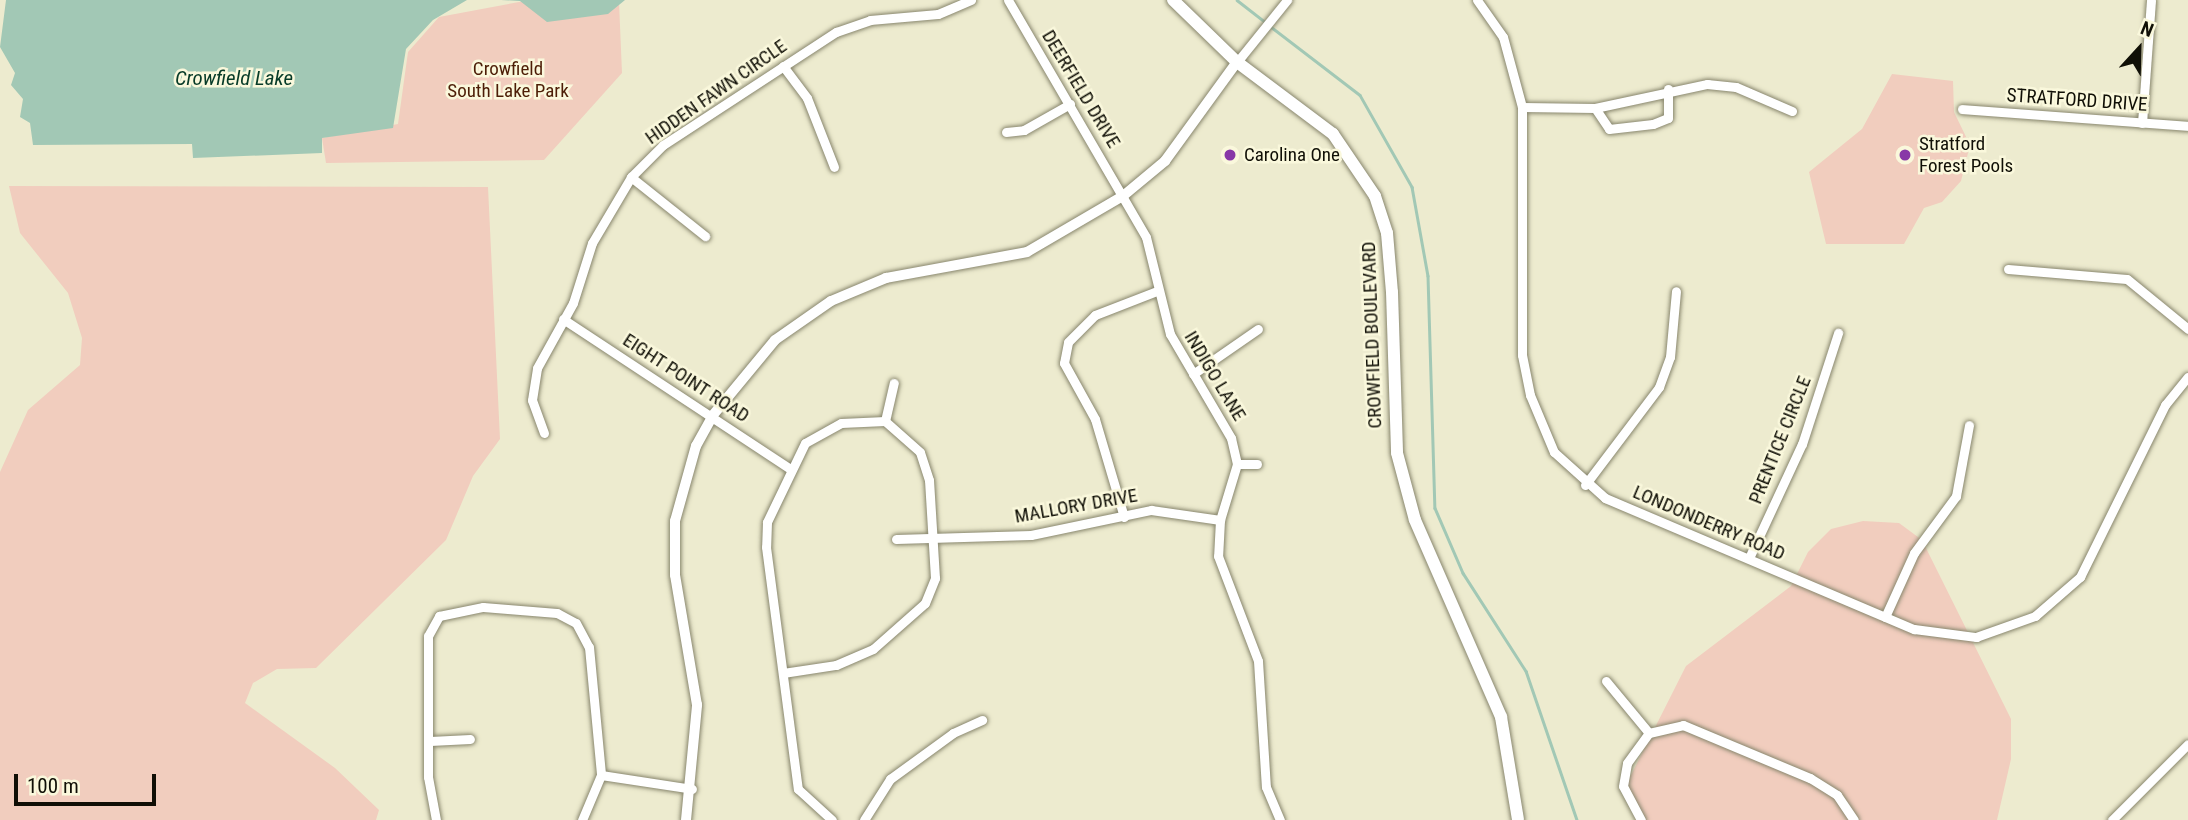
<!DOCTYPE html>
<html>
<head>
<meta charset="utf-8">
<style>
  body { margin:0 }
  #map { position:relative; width:2188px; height:820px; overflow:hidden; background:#edebcf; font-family:"Roboto Condensed",sans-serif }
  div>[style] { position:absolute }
  .green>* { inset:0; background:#f1cdbe }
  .water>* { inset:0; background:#a2c8b5 }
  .stream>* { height:2.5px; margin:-1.25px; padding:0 1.25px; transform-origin:1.25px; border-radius:1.25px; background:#a2c8b5 }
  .roads { filter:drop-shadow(0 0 2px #88866d) drop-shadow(0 0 2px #88866d) }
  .minor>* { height:9px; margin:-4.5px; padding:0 4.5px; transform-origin:4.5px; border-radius:4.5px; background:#fff }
  .tertiary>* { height:10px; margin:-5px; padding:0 5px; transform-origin:5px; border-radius:5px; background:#fff }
  .secondary>* { height:12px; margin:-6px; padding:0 6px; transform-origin:6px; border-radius:6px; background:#fff }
  .dots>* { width:19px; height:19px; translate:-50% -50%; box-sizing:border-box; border:4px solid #faf8dc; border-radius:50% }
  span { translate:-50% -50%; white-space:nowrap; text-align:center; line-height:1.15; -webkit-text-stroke:5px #faf8dc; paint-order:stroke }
  .park-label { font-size:19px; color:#4c1d06 }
  .street-label { font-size:19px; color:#100f06 }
  .poi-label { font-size:19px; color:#100f06 }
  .left { translate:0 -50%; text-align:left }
  .water-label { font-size:21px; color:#073b28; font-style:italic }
  .north { position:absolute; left:2104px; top:14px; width:70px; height:70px; -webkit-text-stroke:5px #faf8dc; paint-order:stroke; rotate:22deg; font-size:19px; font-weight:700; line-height:28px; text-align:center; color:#100f06 }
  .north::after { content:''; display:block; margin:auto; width:24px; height:32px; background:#100f06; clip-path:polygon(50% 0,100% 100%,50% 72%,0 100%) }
  .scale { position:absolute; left:14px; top:774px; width:142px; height:32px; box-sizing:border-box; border:4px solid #100f06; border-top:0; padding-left:9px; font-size:21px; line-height:24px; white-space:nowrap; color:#100f06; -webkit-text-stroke:5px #faf8dc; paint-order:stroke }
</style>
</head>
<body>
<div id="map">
  <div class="green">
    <div style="clip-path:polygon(530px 0,619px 2px,622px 73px,544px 160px,326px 163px,322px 138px,398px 124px,408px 52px,439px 17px)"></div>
    <div style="clip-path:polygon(1892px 74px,1953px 81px,1954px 112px,1970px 145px,1961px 181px,1942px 202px,1924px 208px,1904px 244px,1826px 244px,1809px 172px,1862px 129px)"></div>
    <div style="clip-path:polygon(9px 186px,488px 187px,500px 439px,473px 476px,446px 540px,316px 668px,277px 669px,253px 683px,245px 703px,335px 768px,379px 810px,376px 820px,0 820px,0 472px,28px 410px,80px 365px,82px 338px,68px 293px,20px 233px)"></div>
    <div style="clip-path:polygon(1863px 521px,1899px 523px,1922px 540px,2011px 719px,2011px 759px,1997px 820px,1636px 820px,1626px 785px,1686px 666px,1791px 586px,1808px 552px,1831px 529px)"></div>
  </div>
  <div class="water">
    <div style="clip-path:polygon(6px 0,467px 0,433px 20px,406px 49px,393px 128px,322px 138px,322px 153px,193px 158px,192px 144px,33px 145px,30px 123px,20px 117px,23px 99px,11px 85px,15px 73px,0 47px)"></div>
    <div style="clip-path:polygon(501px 0,625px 0,608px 14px,547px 22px,520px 1px)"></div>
  </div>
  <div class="stream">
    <div style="left:1237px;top:0;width:36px;rotate:38deg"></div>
    <div style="left:1270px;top:26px;width:113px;rotate:37.5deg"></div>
    <div style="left:1360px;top:95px;width:106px;rotate:60.5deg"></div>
    <div style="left:1412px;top:187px;width:90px;rotate:79.8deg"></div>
    <div style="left:1428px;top:276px;width:232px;rotate:88.3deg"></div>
    <div style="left:1435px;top:508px;width:71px;rotate:66.7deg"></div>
    <div style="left:1463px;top:573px;width:117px;rotate:57.3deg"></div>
    <div style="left:1526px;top:671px;width:157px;rotate:71.1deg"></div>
  </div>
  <div class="roads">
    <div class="minor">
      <div style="left:1008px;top:0;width:274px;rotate:59.8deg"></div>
      <div style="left:1146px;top:237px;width:100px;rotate:76.1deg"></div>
      <div style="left:1170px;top:334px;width:121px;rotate:59.6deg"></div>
      <div style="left:1231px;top:438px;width:27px;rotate:77deg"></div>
      <div style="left:1237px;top:464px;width:59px;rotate:106.9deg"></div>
      <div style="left:1220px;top:520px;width:36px;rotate:93deg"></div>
      <div style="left:1218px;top:556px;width:112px;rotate:69.1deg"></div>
      <div style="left:1258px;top:661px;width:126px;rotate:86.4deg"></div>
      <div style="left:1266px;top:787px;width:36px;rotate:67deg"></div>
      <div style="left:1477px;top:0;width:45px;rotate:54.9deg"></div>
      <div style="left:1503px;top:37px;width:73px;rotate:74.8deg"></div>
      <div style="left:1522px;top:107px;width:248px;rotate:90deg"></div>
      <div style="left:1522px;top:355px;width:41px;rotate:78.7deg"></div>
      <div style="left:1530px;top:395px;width:62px;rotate:67.2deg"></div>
      <div style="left:1554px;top:452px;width:69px;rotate:42deg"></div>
      <div style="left:1605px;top:498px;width:336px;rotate:23deg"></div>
      <div style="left:1914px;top:629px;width:63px;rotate:7.4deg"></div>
      <div style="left:1976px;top:637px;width:63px;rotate:-19.6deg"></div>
      <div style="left:2035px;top:616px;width:60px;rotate:-40.9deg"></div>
      <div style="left:2080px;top:577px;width:192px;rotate:-63.7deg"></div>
      <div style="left:2165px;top:405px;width:36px;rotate:-51deg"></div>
      <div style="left:1237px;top:62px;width:80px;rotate:-51.1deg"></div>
      <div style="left:783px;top:66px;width:40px;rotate:53deg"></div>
      <div style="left:807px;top:98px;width:74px;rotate:68.6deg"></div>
      <div style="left:1522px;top:107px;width:73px;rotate:0.8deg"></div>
      <div style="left:1595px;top:108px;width:115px;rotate:-12.1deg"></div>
      <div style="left:1707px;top:84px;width:29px;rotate:6deg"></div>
      <div style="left:1736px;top:87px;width:61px;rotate:23.2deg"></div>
      <div style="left:1595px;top:108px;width:25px;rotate:56deg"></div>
      <div style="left:1609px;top:129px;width:44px;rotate:-6.5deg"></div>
      <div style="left:1653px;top:124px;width:16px;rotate:-22deg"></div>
      <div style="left:1668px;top:118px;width:29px;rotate:-90deg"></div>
      <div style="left:1962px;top:109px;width:227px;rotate:4.3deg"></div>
      <div style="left:2142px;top:123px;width:123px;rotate:-85.8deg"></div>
      <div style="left:1006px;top:132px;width:18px;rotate:-6deg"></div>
      <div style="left:1024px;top:130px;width:53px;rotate:-29.5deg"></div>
      <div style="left:631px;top:177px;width:95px;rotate:38.6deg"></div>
      <div style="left:2008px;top:269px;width:119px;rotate:4.8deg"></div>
      <div style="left:2127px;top:279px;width:79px;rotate:39.3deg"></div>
      <div style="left:563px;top:319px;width:271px;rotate:33.4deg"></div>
      <div style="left:1193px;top:374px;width:79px;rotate:-34.7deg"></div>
      <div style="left:885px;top:421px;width:39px;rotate:-77deg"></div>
      <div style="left:544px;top:433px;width:35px;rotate:-110deg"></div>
      <div style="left:532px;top:400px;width:32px;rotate:-81deg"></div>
      <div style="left:537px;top:368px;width:74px;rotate:-61deg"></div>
      <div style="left:573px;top:303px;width:63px;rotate:-72.4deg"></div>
      <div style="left:592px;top:243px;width:77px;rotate:-59.4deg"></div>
      <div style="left:631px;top:177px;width:45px;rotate:-45deg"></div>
      <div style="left:663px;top:145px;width:207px;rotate:-33.2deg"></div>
      <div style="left:836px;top:32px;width:36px;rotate:-19deg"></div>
      <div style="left:870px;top:20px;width:68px;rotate:-5deg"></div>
      <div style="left:938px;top:14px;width:36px;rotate:-23deg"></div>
      <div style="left:1237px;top:464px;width:20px"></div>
      <div style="left:1585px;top:485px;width:123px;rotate:-52.9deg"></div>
      <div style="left:1659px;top:387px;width:32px;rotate:-70deg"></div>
      <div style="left:1670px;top:357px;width:66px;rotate:-84.8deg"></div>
      <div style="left:1124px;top:517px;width:102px;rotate:-106.5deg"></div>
      <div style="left:1095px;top:419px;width:64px;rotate:-119deg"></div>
      <div style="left:1064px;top:363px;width:21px;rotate:-79deg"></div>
      <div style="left:1068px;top:342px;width:38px;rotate:-45deg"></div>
      <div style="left:1095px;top:315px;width:66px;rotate:-21.2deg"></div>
      <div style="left:896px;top:539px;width:135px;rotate:-1.7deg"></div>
      <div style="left:1031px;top:535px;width:123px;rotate:-11.8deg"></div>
      <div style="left:1151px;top:510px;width:70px;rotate:8.2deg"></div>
      <div style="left:1749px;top:558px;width:126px;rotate:-65.1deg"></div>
      <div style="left:1802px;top:444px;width:117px;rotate:-72deg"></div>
      <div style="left:1885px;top:617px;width:70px;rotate:-65.6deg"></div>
      <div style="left:1914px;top:553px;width:71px;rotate:-53.6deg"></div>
      <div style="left:1956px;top:496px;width:72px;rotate:-79.6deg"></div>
      <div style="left:783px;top:673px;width:54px;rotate:-8.6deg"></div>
      <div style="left:836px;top:665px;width:40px;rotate:-23.4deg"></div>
      <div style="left:873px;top:649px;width:69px;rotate:-41.5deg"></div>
      <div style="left:925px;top:603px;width:27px;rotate:-68deg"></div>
      <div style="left:935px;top:578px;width:98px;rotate:-93.5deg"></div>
      <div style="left:929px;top:480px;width:29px;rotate:-108deg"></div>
      <div style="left:920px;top:452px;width:47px;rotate:-138.5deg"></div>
      <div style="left:885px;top:421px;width:44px;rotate:177.4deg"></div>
      <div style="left:841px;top:423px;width:41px;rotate:150.9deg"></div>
      <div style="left:805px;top:443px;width:88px;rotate:115.7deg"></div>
      <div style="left:767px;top:522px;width:25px;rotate:92deg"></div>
      <div style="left:766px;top:547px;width:244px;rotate:82.5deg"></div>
      <div style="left:798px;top:789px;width:46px;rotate:42.4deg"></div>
      <div style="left:1606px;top:681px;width:67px;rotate:50.4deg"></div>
      <div style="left:430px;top:741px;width:40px;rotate:-2.9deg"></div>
      <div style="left:601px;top:775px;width:92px;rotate:8.7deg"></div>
      <div style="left:436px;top:820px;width:44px;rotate:-100.5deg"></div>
      <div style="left:428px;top:777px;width:141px;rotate:-90deg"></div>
      <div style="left:428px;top:636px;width:23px;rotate:-61deg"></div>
      <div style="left:439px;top:616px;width:45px;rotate:-11.6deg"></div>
      <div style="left:483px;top:607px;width:74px;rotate:4.6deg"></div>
      <div style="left:557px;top:613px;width:21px;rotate:28deg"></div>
      <div style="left:576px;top:623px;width:27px;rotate:62deg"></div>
      <div style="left:589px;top:647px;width:129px;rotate:84.6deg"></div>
      <div style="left:601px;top:775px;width:49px;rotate:112.9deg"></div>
      <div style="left:864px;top:820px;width:49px;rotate:-57.6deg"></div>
      <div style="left:890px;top:779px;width:78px;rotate:-36.1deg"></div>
      <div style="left:953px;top:733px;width:32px;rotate:-24deg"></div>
      <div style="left:1641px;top:820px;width:38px;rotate:-118deg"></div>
      <div style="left:1623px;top:786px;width:23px;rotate:-80deg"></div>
      <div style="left:1627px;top:763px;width:37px;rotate:-54deg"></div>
      <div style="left:1649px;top:733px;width:35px;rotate:-13deg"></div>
      <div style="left:1683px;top:725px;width:138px;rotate:22.7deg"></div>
      <div style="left:1810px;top:778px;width:32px;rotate:32deg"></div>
      <div style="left:1837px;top:795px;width:30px;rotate:56deg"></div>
      <div style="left:2112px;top:820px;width:107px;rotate:-45deg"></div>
    </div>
    <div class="tertiary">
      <div style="left:686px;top:820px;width:116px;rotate:-84.5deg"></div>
      <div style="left:697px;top:705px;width:132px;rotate:-99.6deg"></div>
      <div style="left:675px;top:575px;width:54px;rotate:-90deg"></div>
      <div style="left:675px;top:521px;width:78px;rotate:-74.4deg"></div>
      <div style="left:696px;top:446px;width:35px;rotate:-61deg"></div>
      <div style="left:713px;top:415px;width:97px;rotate:-50.4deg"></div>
      <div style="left:775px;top:340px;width:68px;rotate:-34.9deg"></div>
      <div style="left:831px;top:301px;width:60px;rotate:-22.7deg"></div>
      <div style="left:886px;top:278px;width:143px;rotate:-10.4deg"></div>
      <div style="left:1027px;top:252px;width:111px;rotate:-30.3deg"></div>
      <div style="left:1123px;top:196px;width:55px;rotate:-39.8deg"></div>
      <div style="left:1165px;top:161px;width:122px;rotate:-54deg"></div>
    </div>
    <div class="secondary">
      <div style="left:1173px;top:0;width:89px;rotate:44.1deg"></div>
      <div style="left:1237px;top:62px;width:120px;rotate:36.9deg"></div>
      <div style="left:1333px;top:134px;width:75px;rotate:55.9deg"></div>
      <div style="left:1375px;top:196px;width:39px;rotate:72deg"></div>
      <div style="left:1387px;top:233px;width:59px;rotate:85.2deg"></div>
      <div style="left:1392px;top:292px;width:161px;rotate:88.2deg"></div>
      <div style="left:1397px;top:453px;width:69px;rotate:75deg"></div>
      <div style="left:1415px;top:520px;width:215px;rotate:66.4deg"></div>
      <div style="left:1501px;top:717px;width:104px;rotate:80.6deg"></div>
    </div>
  </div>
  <div class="dots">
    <div style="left:1230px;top:155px;background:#8838a7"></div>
    <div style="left:1905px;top:155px;background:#8838a7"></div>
  </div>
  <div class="park-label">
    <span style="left:508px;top:80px">Crowfield<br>South Lake Park</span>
  </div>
  <div class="street-label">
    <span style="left:1081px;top:89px;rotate:59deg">DEERFIELD DRIVE</span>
    <span style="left:716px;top:92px;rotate:-35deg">HIDDEN FAWN CIRCLE</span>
    <span style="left:2077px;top:100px;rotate:4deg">STRATFORD DRIVE</span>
    <span style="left:1372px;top:335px;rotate:-92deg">CROWFIELD BOULEVARD</span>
    <span style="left:1215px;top:376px;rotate:59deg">INDIGO LANE</span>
    <span style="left:686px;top:378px;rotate:33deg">EIGHT POINT ROAD</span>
    <span style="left:1780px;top:440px;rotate:-68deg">PRENTICE CIRCLE</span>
    <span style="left:1076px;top:506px;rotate:-10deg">MALLORY DRIVE</span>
    <span style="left:1709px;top:523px;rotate:23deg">LONDONDERRY ROAD</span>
  </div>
  <div class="poi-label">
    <span class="left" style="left:1919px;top:155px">Stratford<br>Forest Pools</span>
    <span class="left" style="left:1244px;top:155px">Carolina One</span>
  </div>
  <div class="water-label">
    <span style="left:234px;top:78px">Crowfield Lake</span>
  </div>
  <div class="north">N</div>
  <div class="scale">100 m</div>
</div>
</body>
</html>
